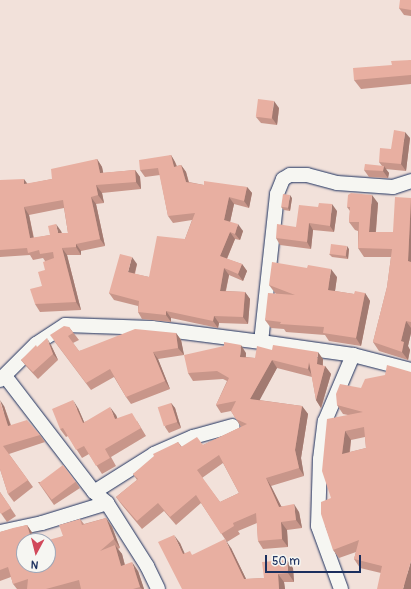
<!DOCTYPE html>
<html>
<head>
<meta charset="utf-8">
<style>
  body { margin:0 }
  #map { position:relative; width:411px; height:589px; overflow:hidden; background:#f2e1da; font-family:Pangolin,sans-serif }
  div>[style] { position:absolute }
  .roads { filter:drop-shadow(0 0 1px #1b2f5e) drop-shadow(0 0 1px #1b2f5e) }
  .minor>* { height:14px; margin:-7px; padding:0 7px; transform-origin:7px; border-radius:7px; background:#f6f6f2 }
  .wall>* { inset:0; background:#c8968a }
  .shaded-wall>* { inset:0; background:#a27a71 }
  .building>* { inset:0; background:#e8afa1; transform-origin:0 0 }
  span { translate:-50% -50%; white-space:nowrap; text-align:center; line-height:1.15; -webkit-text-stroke:3px #f6f6f2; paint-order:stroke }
  .north { position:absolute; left:16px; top:533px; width:40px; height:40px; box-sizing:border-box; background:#f6f6f2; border:1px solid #9ea6b7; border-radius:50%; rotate:187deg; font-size:11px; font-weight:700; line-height:16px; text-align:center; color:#1b2f5e }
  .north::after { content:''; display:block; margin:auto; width:14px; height:18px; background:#d1495b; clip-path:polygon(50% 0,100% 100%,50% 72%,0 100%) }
  .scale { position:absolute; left:265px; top:555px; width:96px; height:18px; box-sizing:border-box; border:2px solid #1b2f5e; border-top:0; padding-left:5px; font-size:12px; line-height:14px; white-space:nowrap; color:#1b2f5e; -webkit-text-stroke:3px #f6f6f2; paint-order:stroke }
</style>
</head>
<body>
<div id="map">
  <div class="roads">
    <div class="minor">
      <div style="left:261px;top:342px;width:149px;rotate:-83.8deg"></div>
      <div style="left:277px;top:194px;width:16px;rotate:-68deg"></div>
      <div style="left:283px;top:179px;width:8px;rotate:-30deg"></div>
      <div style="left:290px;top:175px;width:17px"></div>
      <div style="left:307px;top:175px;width:31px;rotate:15deg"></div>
      <div style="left:337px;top:183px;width:56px;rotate:4.1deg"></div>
      <div style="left:393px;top:187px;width:19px;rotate:-18deg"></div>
      <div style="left:5px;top:376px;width:146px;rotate:52.5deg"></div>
      <div style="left:94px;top:492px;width:17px;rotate:40deg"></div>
      <div style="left:107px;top:503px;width:75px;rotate:57.6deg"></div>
      <div style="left:147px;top:566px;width:25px;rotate:64deg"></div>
      <div style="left:0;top:380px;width:51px;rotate:-45deg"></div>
      <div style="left:36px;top:344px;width:35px;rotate:-33deg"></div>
      <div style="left:65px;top:325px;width:87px;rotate:2deg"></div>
      <div style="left:152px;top:328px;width:110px;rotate:7.3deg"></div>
      <div style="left:261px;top:342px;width:93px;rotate:8deg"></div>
      <div style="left:353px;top:355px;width:60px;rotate:14.5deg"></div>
      <div style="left:94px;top:492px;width:71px;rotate:-32.3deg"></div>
      <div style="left:154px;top:454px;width:43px;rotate:-23.6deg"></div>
      <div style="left:193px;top:437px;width:41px;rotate:-15.4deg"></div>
      <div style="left:0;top:532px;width:43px;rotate:-12.1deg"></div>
      <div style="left:42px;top:523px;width:68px;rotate:-17.1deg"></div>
      <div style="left:341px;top:589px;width:67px;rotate:-110.1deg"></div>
      <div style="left:318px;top:526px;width:67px;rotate:-88.3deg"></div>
      <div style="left:320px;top:459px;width:38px;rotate:-83deg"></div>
      <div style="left:325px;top:421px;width:72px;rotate:-67deg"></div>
    </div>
  </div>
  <div class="wall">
    <div style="clip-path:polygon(411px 0,411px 16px,404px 15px,399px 8px)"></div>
    <div style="clip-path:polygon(411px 60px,411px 84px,361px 89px,354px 80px)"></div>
    <div style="clip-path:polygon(279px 108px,277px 125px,261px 123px,256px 117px)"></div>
    <div style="clip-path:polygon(410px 138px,406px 171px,385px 169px,389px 173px,388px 178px,369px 177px,364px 170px,382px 166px,379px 162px,391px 149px)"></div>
    <div style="clip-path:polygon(171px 155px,175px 162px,177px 166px,181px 165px,186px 172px,189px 182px,204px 185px,247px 187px,252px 193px,249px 208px,234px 204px,230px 222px,243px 231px,240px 240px,235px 239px,227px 259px,242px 264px,247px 271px,243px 281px,229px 275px,226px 291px,245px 292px,250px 299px,248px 324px,219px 323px,218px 328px,171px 318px,171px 322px,142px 319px,138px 312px,138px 306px,114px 300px,109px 293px,137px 264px,135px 274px,149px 277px,185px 239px,192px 220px,173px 223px,168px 216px,160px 175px,145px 177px,140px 170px)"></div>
    <div style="clip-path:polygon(evenodd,97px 159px,102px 167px,103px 173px,135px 170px,140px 177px,141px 189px,102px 193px,104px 203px,96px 204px,105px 246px,81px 251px,81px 255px,67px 255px,81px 310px,40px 312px,35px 304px,42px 286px,45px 270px,45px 261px,43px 258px,33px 260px,30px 255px,0 257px,0 180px,27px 184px,52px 179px,97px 159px,64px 208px,68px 233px,62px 233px,61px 231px,50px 235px,34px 238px,29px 215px,64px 208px)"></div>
    <div style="clip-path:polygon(292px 198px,290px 211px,284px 210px,281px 207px)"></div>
    <div style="clip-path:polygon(411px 198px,411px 333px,408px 346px,410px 350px,408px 360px,379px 351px,373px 342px,387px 287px,391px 257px,364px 257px,358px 248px,358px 231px,355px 230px,349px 222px,350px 211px,347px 207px,378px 203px,376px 232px,393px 232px)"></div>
    <div style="clip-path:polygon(337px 211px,334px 232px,313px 230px,311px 249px,280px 245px,276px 238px,296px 227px)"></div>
    <div style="clip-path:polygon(349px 249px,348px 259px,332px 257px,329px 254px)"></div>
    <div style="clip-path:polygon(337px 277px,335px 291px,354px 294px,365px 293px,370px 301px,361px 346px,329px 341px,325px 335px,286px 332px,284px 329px,271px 328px,265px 320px,276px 293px,275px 293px,269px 285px)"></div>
    <div style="clip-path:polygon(69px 327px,79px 340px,73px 343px,79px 351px,176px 333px,181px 340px,184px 355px,158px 359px,170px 389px,131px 404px,126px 397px,114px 377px,91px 390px,55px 342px)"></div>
    <div style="clip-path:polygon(51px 345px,58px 360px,38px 379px,26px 366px,21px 360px,37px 347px)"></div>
    <div style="clip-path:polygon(evenodd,272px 350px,323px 359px,323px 366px,325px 366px,331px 374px,321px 408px,316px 400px,312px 377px,277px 368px,259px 400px,302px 406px,308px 414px,301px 458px,304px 476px,271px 486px,281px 506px,299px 512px,302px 528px,287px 530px,288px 547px,263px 549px,258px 541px,257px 523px,238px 531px,240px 534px,227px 542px,201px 503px,176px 525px,164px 511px,142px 529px,122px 505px,116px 497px,137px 480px,133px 474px,178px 442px,182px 447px,203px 445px,241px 427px,231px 411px,221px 413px,216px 405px,227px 381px,223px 379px,193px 381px,188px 373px,246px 353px,246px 357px,255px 358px,272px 350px,223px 463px,239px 493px,220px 502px,202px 478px,223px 463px)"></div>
    <div style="clip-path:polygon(evenodd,361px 388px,411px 589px,381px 573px,360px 568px,354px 559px,356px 552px,339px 558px,333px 550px,331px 498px,348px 415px,343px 414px,337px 405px,361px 388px,365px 437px,366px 448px,350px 452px,351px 440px,365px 437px)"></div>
    <div style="clip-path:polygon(171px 403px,175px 408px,181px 428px,169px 433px,165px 427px)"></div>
    <div style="clip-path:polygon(4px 406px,11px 425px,40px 435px,45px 442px,9px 454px,33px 487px,14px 502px,8px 494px,0 469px)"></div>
    <div style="clip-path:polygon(78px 408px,84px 422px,116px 415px,117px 419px,137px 421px,146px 436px,111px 457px,116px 466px,102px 474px,89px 454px,82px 458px,68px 436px,66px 437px,60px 429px)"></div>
    <div style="clip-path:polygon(38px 482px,76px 482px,80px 488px,54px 505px)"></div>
    <div style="clip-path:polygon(0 492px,16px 516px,7px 522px,0 512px)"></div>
    <div style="clip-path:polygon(106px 518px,112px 527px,120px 548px,118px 549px,122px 554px,125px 565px,138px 571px,144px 589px,17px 589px,13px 584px,11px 577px,0 581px,0 532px,27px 525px,33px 534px,35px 541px,24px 541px,24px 565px,63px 536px,80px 519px,84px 524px)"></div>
    <div style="clip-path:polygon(180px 543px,184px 554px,193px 555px,231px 548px,246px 579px,264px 578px,293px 568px,294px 582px,284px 582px,285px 589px,182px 589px)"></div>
  </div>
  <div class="shaded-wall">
    <div style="clip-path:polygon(274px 101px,279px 108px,277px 125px,272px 118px)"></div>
    <div style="clip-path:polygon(405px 132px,410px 138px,406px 171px,401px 164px)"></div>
    <div style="clip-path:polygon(171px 155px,175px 162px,179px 174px,174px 167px)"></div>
    <div style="clip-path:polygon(97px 159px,102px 167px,105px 181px,100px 173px)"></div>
    <div style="clip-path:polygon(181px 165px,186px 172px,190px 188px,186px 182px)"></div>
    <div style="clip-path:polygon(384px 166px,389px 173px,388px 178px,383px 171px)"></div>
    <div style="clip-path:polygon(135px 170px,140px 177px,141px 189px,136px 182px)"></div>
    <div style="clip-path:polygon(24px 179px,29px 186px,24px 184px)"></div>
    <div style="clip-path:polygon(96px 185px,102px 193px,104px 203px,98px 195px)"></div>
    <div style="clip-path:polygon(247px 187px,252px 193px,249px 208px,244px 201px)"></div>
    <div style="clip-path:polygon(290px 195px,292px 198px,290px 211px,288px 208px)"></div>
    <div style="clip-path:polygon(372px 195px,378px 203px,375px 240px,369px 232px)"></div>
    <div style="clip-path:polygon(91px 197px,96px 204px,105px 246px,100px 239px)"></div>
    <div style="clip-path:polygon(229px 197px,234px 204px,229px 227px,224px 220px)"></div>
    <div style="clip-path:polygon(411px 198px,411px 266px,408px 261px)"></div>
    <div style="clip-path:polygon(332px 204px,337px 211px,334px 232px,330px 226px)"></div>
    <div style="clip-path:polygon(24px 207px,29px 215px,35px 246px,30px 238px)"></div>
    <div style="clip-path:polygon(309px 223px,313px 230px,311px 249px,307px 242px)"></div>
    <div style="clip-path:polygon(56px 224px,61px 231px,63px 240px,58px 233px)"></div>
    <div style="clip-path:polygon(238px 224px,243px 231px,240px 240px,235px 234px)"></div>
    <div style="clip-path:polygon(230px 232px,235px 239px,225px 263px,220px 256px)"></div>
    <div style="clip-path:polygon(76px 244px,81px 251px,81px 255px,76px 247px)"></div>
    <div style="clip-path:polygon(347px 246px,349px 249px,348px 259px,346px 256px)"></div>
    <div style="clip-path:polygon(62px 248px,67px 255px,81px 310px,76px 302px)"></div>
    <div style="clip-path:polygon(132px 257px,137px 264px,133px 279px,128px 272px)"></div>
    <div style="clip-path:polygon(242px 264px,247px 271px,243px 281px,238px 274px)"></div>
    <div style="clip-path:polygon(224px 268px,229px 275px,224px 298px,220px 291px)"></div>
    <div style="clip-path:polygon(331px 269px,337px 277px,334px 298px,328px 290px)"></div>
    <div style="clip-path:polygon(245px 292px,250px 299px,248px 324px,243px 317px)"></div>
    <div style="clip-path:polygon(365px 293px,370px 301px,361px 346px,356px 338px)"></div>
    <div style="clip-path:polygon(166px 311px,171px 318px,171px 322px,166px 315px)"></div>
    <div style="clip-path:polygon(214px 316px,219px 323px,218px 328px,213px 321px)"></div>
    <div style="clip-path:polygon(406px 321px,411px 328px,411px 333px,408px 346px,410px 350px,408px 360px,402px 352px,401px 341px)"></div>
    <div style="clip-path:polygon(176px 333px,181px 340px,184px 355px,178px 348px)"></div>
    <div style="clip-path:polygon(47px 338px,51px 345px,58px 360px,53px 354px)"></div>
    <div style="clip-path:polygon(241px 345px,246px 353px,245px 364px,240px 357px)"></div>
    <div style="clip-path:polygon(153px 352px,158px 359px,170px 389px,165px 381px)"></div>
    <div style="clip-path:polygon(318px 352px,323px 359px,322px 372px,317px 364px)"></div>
    <div style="clip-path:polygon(272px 360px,277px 368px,256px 407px,250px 399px)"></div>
    <div style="clip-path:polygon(309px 362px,313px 377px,308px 369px)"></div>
    <div style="clip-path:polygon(325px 366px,331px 374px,321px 408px,316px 400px)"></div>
    <div style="clip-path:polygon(0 400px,4px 406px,13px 433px,8px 426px)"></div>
    <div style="clip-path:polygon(73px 400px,78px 408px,88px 431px,83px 423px)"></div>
    <div style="clip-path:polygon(171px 403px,175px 408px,181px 428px,177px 422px)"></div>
    <div style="clip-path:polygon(302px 406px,308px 414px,301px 458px,304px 476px,299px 468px,295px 450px)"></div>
    <div style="clip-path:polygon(110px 407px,116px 415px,121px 427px,115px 419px)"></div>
    <div style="clip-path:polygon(345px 431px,351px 440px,348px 462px,342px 454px)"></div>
    <div style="clip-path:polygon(266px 478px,271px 486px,285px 514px,279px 507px)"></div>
    <div style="clip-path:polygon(294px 504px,299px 512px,302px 528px,296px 520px)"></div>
    <div style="clip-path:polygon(106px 518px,112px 527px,120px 548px,114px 539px)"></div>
    <div style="clip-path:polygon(281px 522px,287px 530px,288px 547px,282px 539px)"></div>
    <div style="clip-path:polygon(27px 525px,33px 534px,35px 541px,32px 541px)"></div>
    <div style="clip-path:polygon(174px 535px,180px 543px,189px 563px,183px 554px)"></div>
    <div style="clip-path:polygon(225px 539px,231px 548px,250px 587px,244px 579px)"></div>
    <div style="clip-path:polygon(115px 545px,122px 554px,127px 574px,121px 566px)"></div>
    <div style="clip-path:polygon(287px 560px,293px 568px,294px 582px,288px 573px)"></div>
    <div style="clip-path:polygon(411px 561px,411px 589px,403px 589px)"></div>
    <div style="clip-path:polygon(132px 562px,138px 571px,144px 589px,142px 589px,140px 587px)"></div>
    <div style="clip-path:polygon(278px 574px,284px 582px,285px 589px,279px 589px)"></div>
  </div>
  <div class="building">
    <div style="clip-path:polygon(400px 0,411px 0,411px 10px,399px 8px)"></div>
    <div style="clip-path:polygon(411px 60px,411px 75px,354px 80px,353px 68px,392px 65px,391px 61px)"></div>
    <div style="left:258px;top:99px;width:16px;height:18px;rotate:7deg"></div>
    <div style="clip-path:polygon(394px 130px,405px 132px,401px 164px,379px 162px,380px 148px,391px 149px)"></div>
    <div style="clip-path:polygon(171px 155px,174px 167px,181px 165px,186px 182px,204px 185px,204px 181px,247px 187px,244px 201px,229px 197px,224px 220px,238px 224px,235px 234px,230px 232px,220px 256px,242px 264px,238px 274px,224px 268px,220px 291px,245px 292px,243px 317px,214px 316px,213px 321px,166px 311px,166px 315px,138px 312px,139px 301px,109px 293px,120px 254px,132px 257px,128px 272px,149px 277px,157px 236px,185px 239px,195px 213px,168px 216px,158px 168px,140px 170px,139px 160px)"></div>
    <div style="clip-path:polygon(evenodd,97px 159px,100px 173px,135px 170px,136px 182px,96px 185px,98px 195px,91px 197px,100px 239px,76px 244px,76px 247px,62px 248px,76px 302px,35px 304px,30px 289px,42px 286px,38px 272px,45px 270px,43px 262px,54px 258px,53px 252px,40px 254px,39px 250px,28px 253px,27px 248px,0 250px,0 180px,24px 179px,24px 184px,52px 179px,51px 169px,97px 159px,63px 200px,68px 233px,58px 233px,56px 224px,48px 226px,50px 235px,30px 238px,24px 207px,63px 200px)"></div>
    <div style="clip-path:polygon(365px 164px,384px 166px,383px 171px,364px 170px)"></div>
    <div style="clip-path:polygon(351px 193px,372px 195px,369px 232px,393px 232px,395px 197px,411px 198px,408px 261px,411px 262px,411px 322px,406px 321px,401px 341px,404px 342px,402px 352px,373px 342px,387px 287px,392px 249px,358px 248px,359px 222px,349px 222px,350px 207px,347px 207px,348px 195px)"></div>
    <div style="left:283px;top:194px;width:7px;height:13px;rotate:8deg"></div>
    <div style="clip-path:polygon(319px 203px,332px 204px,330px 226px,309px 223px,307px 242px,276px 238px,277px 224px,296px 227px,299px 205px,318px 207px)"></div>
    <div style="left:331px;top:244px;width:16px;height:10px;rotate:7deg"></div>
    <div style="clip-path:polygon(272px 262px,307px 268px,308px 265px,331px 269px,328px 290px,354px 294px,355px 291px,365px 293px,356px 338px,323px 333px,324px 327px,280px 324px,281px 322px,265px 320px,268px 293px,295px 295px,269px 285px)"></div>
    <div style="clip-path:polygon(64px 326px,69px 327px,73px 333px,68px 336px,79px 351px,135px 329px,176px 333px,178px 348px,153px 352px,165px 381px,126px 397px,110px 369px,86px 383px,50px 335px)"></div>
    <div style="clip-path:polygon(47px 338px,53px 354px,33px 372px,21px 360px,36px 345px,37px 347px)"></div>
    <div style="clip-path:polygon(evenodd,224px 342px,241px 345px,240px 357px,255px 358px,257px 346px,272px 350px,273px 345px,318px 352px,317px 364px,325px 366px,316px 400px,309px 362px,308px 369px,272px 360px,250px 399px,302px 406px,295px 450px,299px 468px,266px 478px,279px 507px,294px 504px,296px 520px,281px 522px,282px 539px,258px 541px,256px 513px,233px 523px,234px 526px,221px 534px,196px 495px,170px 517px,158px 503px,137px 521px,116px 497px,138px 479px,133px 474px,154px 456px,153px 454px,178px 442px,181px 447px,197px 437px,203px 445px,247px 424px,236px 419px,231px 411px,236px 401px,216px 405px,229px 378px,217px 371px,188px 373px,184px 355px,224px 346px,224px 342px,219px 455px,239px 493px,220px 502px,197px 470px,219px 455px)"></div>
    <div style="clip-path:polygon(evenodd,387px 365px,411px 372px,411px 561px,403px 589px,377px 589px,382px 566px,354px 559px,359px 540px,333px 550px,321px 514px,321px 502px,331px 498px,322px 471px,327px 419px,363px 412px,337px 405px,336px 394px,340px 384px,361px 388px,365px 379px,385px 375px,387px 365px,364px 427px,366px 448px,342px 454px,345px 431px,364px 427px)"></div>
    <div style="clip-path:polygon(73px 400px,83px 423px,110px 407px,115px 419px,132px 413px,141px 428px,105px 449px,110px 458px,96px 466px,84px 446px,76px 450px,63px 428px,60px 429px,52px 409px)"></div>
    <div style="clip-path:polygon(0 401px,8px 426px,27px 420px,40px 435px,3px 446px,28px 480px,8px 494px,0 469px)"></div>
    <div style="left:171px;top:403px;width:20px;height:14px;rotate:72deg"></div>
    <div style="left:63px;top:465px;width:21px;height:30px;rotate:53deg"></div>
    <div style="clip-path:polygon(0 492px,11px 508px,1px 514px,0 512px)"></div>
    <div style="clip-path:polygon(106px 518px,114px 539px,100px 551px,115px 545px,121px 566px,132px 562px,140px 587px,133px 589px,81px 589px,79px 580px,46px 589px,27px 589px,28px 579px,13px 584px,8px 567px,0 570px,0 532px,13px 528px,27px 525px,32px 541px,24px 541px,24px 565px,48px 565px,48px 541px,45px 541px,63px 536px,59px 525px,80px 519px,82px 525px)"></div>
    <div style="clip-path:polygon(174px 535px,183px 554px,190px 551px,192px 555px,225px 539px,244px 579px,264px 578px,262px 562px,287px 560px,288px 573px,278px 574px,279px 589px,182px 589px,158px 542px)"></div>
  </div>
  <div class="north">N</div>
  <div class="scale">50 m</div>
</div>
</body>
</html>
